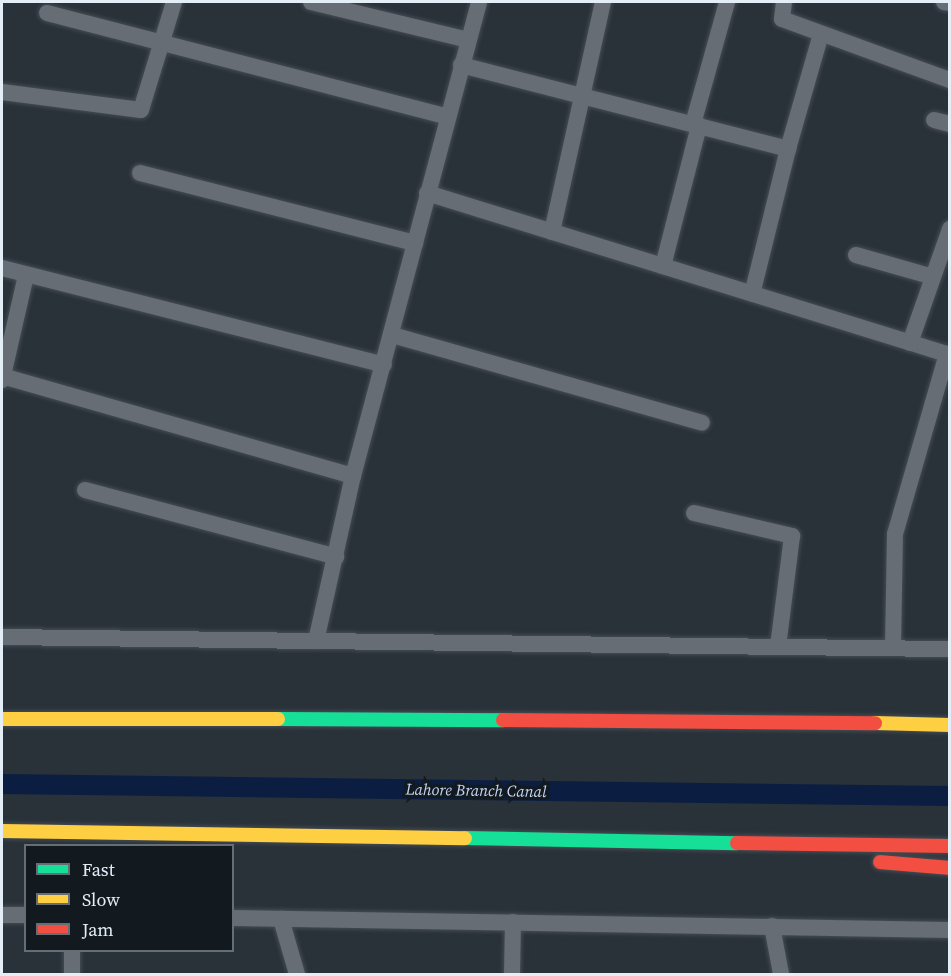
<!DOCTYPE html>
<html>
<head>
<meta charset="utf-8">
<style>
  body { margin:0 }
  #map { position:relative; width:951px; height:976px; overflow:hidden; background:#293139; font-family:"Source Serif 4",serif }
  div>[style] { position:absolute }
  .canal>* { height:20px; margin:-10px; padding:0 10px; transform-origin:10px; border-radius:10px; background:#0b1e42 }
  .roads { filter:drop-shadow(0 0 2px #454c53) drop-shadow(0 0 2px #454c53) }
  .street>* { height:16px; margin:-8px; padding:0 8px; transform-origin:8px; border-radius:8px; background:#666d74 }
  .fast>* { height:14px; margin:-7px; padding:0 7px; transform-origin:7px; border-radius:7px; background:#16e098 }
  .slow>* { height:14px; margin:-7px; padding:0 7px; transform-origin:7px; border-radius:7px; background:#ffcf43 }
  .jam>* { height:14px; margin:-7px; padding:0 7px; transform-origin:7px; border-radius:7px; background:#f24e42 }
  span { translate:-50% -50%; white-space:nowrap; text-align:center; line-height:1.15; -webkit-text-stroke:6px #12191f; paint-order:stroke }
  .water-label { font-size:16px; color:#c6d6f2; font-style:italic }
  .frame { position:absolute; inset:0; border:3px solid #e4eef7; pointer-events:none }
  .legend { position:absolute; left:24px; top:844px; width:210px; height:108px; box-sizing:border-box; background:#12191f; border:2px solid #666e75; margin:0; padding:8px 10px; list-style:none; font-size:18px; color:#e4eef7 }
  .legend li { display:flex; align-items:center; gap:12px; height:30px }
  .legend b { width:30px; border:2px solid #666e75 }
</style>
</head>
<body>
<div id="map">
  <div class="canal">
    <div style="left:2px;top:784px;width:948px;rotate:0.73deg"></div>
  </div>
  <div class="roads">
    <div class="street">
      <div style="left:311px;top:2px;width:162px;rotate:13.6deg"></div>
      <div style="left:784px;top:2px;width:17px;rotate:97deg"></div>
      <div style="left:782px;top:19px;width:179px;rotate:20deg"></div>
      <div style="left:944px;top:2px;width:6px;rotate:9deg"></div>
      <div style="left:47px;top:13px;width:412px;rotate:14.5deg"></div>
      <div style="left:461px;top:65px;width:338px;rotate:14.4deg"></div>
      <div style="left:788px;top:149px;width:149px;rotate:103.9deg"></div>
      <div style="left:2px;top:92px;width:140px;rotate:7.4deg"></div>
      <div style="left:141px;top:110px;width:113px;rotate:-73deg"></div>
      <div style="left:934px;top:120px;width:16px;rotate:14deg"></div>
      <div style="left:693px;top:124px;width:127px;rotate:-74.4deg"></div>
      <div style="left:788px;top:149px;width:120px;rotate:-74deg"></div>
      <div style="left:140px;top:173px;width:284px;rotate:14.3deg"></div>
      <div style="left:427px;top:193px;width:548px;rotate:17.21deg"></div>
      <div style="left:552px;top:232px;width:236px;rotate:-77.5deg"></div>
      <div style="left:856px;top:255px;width:80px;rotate:15.9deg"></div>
      <div style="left:663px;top:266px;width:145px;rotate:-75.6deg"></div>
      <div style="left:2px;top:268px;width:394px;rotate:14.2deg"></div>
      <div style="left:392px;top:335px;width:322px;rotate:15.8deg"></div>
      <div style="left:910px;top:343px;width:121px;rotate:-70.7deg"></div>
      <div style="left:2px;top:376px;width:365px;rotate:15.9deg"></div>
      <div style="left:2px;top:380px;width:108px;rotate:-77.1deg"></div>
      <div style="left:85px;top:490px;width:260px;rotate:14.9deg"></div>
      <div style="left:694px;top:513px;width:101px;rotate:13.2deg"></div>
      <div style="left:792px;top:536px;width:112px;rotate:97.2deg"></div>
      <div style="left:2px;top:637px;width:948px;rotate:0.73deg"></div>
      <div style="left:316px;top:641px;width:169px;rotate:-77.4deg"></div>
      <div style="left:353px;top:476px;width:490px;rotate:-75.1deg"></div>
      <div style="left:893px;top:648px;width:114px;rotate:-89deg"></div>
      <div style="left:895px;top:534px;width:187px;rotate:-73.9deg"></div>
      <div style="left:2px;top:915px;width:24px"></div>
      <div style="left:232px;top:918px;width:718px;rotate:0.96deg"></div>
      <div style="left:281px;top:919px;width:57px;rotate:73.8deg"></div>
      <div style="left:772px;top:926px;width:49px;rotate:79.4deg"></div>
      <div style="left:72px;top:974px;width:24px;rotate:-90deg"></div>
      <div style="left:512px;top:974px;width:52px;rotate:-88.9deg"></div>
    </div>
    <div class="fast">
      <div style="left:278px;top:719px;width:225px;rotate:0.3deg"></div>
      <div style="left:465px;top:838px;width:272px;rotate:1.1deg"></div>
    </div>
    <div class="slow">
      <div style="left:2px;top:719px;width:276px"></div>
      <div style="left:875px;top:723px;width:75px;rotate:1.5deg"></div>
      <div style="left:2px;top:831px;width:463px;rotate:0.9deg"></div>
    </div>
    <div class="jam">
      <div style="left:503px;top:720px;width:372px;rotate:0.5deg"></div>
      <div style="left:737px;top:843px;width:213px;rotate:0.8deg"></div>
      <div style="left:880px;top:862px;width:70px;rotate:4.9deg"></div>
    </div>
  </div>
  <div class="water-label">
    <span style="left:476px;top:790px;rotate:1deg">Lahore Branch Canal</span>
  </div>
  <div class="frame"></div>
  <ul class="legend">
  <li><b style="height:8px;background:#16e098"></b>Fast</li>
  <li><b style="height:8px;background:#ffcf43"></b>Slow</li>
  <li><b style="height:8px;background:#f24e42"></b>Jam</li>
  </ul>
</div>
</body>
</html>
